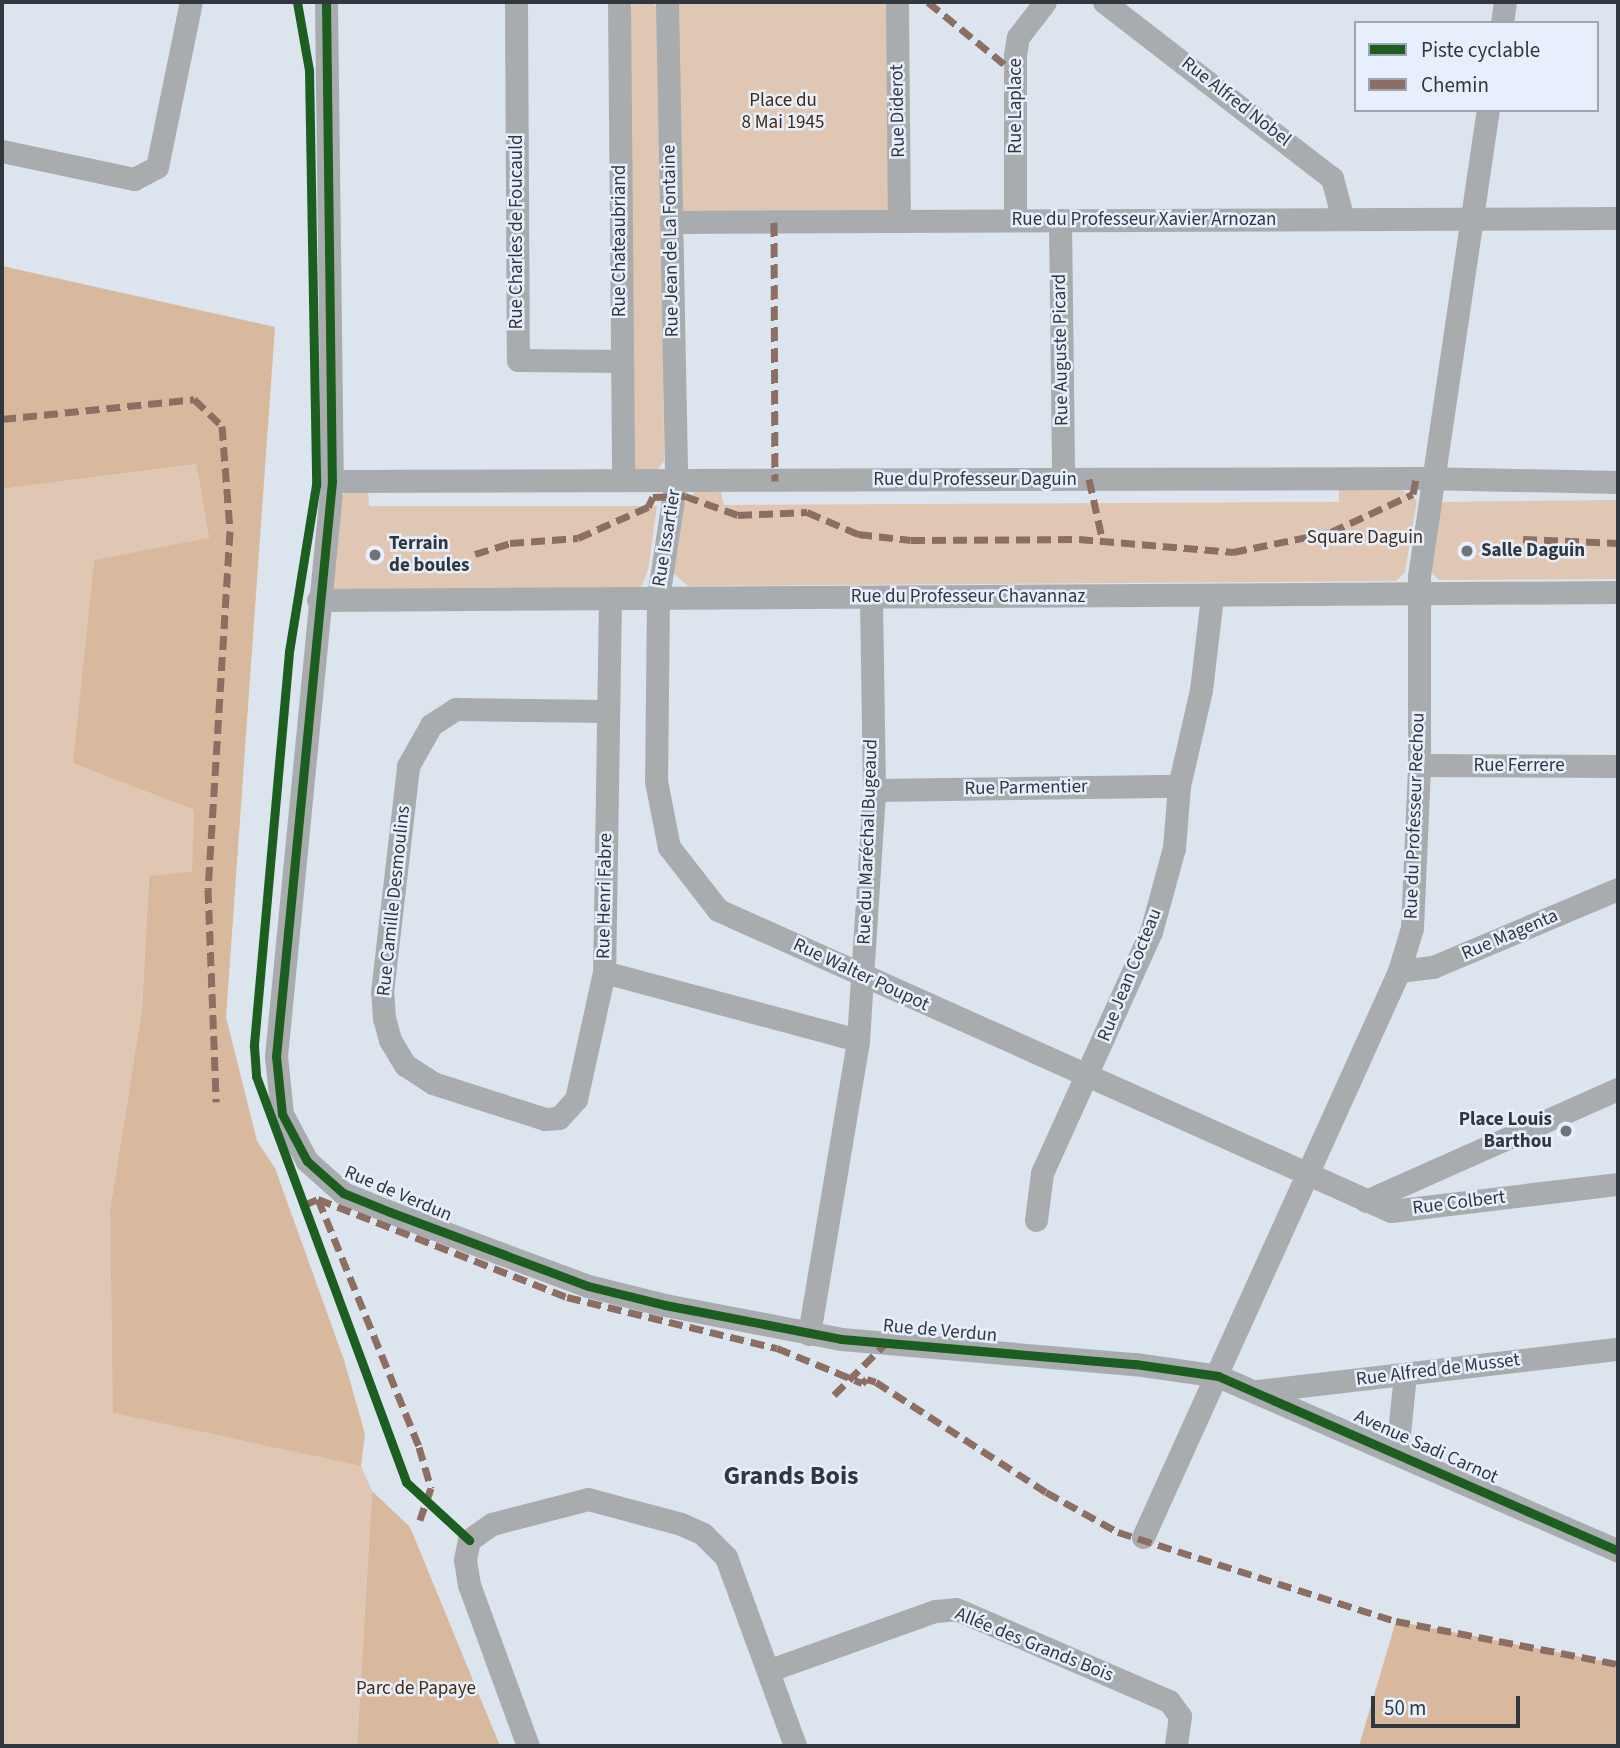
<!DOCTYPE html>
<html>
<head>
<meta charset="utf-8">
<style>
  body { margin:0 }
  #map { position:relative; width:1620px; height:1748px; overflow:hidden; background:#dce4ee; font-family:"Source Sans 3",sans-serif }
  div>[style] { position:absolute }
  .green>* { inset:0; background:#e0c7b4; transform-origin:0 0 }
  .forest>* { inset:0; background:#d9b99d }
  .street>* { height:23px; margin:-11.5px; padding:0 11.5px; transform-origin:11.5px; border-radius:11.5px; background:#a9acaf }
  .quiet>* { height:7px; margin-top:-3.5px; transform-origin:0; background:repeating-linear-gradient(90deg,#8d6e63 0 14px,transparent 0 21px) }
  .cycleway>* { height:9px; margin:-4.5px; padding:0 4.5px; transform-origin:4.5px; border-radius:4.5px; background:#1b5e20 }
  .dots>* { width:19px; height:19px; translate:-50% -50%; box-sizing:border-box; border:4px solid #e6effb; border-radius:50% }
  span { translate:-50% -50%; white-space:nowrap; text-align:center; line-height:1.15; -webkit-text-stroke:5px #e6effb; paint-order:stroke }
  .park-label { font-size:19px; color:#462b11 }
  .street-label { font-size:19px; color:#31373f }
  .poi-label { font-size:19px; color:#31373f; font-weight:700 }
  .left { translate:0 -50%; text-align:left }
  .right { translate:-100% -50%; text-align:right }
  .district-label { font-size:26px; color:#31373f; font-weight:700 }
  .frame { position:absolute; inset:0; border:4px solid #31373f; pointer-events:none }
  .legend { position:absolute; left:1354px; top:21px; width:245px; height:91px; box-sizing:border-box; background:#e6effb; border:2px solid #9ea5b0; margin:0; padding:9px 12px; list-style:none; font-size:21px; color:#31373f }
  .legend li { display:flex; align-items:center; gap:14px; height:35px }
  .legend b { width:35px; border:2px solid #9ea5b0 }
  .scale { position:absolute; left:1371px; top:1696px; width:149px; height:32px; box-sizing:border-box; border:4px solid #31373f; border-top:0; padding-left:9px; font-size:21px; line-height:24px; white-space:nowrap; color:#31373f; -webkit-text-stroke:5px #e6effb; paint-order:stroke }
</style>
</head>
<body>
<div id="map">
  <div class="green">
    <div style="clip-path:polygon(635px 2px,653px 2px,661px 15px,664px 461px,657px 470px,634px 469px,627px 11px)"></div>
    <div style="left:667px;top:2px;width:230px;height:220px"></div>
    <div style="clip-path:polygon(196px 464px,209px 539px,94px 560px,74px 763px,194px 810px,193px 871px,149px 876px,142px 1009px,110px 1210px,114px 1413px,361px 1466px,372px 1491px,357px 1746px,2px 1746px,2px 489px)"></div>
    <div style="clip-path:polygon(351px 489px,368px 489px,369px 506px,657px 506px,648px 571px,640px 589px,329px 589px,338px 499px)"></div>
    <div style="clip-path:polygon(1339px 489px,1400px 489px,1417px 500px,1405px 572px,1396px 581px,688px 586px,672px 572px,683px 505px,695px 492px,721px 492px,724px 505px,1339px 502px)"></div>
    <div style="clip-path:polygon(1618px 500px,1618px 579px,1439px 580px,1429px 570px,1441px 502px)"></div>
  </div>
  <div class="forest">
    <div style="clip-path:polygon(2px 266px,275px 327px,226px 1017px,257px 1141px,275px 1168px,344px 1360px,365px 1434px,361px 1466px,113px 1413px,110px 1210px,142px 1009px,149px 876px,192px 871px,194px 810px,73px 763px,94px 560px,209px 538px,196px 464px,2px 489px)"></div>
    <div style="clip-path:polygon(372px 1491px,410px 1527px,500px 1746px,357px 1746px)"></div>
    <div style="clip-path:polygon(1396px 1621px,1618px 1664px,1618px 1746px,1359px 1746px)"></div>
  </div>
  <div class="street">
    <div style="left:326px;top:2px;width:479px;rotate:89.3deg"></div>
    <div style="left:332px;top:481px;width:578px;rotate:95.56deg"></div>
    <div style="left:276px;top:1056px;width:58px;rotate:84.1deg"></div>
    <div style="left:282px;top:1114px;width:53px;rotate:62deg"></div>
    <div style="left:307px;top:1161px;width:48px;rotate:41.6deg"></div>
    <div style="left:343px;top:1193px;width:51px;rotate:22deg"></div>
    <div style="left:390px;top:1212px;width:211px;rotate:20.5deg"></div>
    <div style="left:588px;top:1286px;width:79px;rotate:13.9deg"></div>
    <div style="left:665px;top:1305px;width:179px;rotate:10.9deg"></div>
    <div style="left:841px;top:1339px;width:295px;rotate:4.9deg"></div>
    <div style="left:1135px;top:1364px;width:84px;rotate:8.2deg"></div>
    <div style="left:1218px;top:1376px;width:437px;rotate:23.6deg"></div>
    <div style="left:516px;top:2px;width:358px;rotate:89.7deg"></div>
    <div style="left:518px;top:360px;width:102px;rotate:0.6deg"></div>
    <div style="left:619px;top:2px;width:478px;rotate:89.5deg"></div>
    <div style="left:667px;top:2px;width:478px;rotate:88.9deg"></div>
    <div style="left:676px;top:480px;width:118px;rotate:98.7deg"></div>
    <div style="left:658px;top:597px;width:184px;rotate:90.6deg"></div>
    <div style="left:656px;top:781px;width:67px;rotate:78.9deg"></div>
    <div style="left:669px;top:847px;width:80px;rotate:52.1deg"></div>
    <div style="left:718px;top:910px;width:737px;rotate:24.1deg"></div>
    <div style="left:1391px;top:1211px;width:229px;rotate:-6.8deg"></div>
    <div style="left:897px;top:2px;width:219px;rotate:89.5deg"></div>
    <div style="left:1104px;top:2px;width:288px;rotate:37.7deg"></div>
    <div style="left:1332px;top:178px;width:42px;rotate:75deg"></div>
    <div style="left:1502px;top:23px;width:21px;rotate:-82deg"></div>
    <div style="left:2px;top:151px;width:135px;rotate:12deg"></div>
    <div style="left:134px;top:179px;width:26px;rotate:-28deg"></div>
    <div style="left:157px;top:167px;width:168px;rotate:-78.4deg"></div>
    <div style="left:1015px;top:220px;width:165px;rotate:-90deg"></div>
    <div style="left:1015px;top:55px;width:18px;rotate:-81deg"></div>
    <div style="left:1018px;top:37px;width:44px;rotate:-52.4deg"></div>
    <div style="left:1060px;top:220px;width:259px;rotate:89.3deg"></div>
    <div style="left:671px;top:222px;width:947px;rotate:-0.24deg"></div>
    <div style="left:332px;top:481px;width:1091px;rotate:-0.16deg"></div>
    <div style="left:1423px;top:478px;width:195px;rotate:1.2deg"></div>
    <div style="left:610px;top:599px;width:373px;rotate:90.9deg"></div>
    <div style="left:604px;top:972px;width:263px;rotate:15deg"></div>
    <div style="left:318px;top:600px;width:1300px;rotate:-0.35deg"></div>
    <div style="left:1419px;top:765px;width:199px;rotate:0.3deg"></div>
    <div style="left:874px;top:790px;width:305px;rotate:-0.8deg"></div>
    <div style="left:1399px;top:971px;width:34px;rotate:-7deg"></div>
    <div style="left:1433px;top:967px;width:201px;rotate:-22.9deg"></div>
    <div style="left:604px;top:972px;width:130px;rotate:102.4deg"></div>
    <div style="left:576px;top:1099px;width:25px;rotate:132deg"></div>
    <div style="left:559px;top:1118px;width:14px;rotate:176deg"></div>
    <div style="left:545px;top:1119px;width:118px;rotate:-162.2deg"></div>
    <div style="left:433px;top:1083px;width:33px;rotate:-147deg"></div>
    <div style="left:405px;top:1065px;width:29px;rotate:-121deg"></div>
    <div style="left:390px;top:1040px;width:23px;rotate:-105deg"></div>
    <div style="left:384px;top:1018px;width:26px;rotate:-94deg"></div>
    <div style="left:382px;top:992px;width:227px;rotate:-83.4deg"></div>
    <div style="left:408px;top:766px;width:47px;rotate:-60.7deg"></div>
    <div style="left:431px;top:725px;width:30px;rotate:-33deg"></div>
    <div style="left:456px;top:709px;width:152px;rotate:0.8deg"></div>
    <div style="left:1366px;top:1201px;width:276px;rotate:-24deg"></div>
    <div style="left:1036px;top:1220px;width:47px;rotate:-82.7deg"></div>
    <div style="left:1042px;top:1173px;width:265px;rotate:-65.7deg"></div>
    <div style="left:1151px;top:932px;width:87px;rotate:-74.7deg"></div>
    <div style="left:1174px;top:848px;width:62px;rotate:-85.4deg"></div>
    <div style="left:1179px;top:786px;width:98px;rotate:-77.1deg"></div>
    <div style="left:1201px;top:690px;width:95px;rotate:-83.3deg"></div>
    <div style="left:809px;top:1334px;width:298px;rotate:-80.5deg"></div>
    <div style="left:858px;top:1040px;width:251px;rotate:-86.3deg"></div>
    <div style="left:874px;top:790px;width:192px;rotate:-90.9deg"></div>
    <div style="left:1258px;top:1391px;width:362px;rotate:-6.7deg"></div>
    <div style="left:1397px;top:1453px;width:79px;rotate:-84.2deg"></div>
    <div style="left:1143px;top:1537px;width:621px;rotate:-65.66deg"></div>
    <div style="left:1399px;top:971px;width:45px;rotate:-73.2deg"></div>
    <div style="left:1412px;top:928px;width:163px;rotate:-87.5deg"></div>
    <div style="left:1419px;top:765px;width:189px;rotate:-90deg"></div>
    <div style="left:1419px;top:576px;width:471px;rotate:-81.6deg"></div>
    <div style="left:770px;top:1670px;width:175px;rotate:-19.7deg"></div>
    <div style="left:935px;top:1611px;width:21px;rotate:-5deg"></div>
    <div style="left:956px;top:1609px;width:232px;rotate:23.4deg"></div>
    <div style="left:1169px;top:1701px;width:19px;rotate:54deg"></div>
    <div style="left:1180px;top:1716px;width:30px;rotate:98deg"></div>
    <div style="left:528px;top:1746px;width:171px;rotate:-110.1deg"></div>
    <div style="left:469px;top:1585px;width:25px;rotate:-99deg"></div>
    <div style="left:465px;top:1560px;width:20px;rotate:-79deg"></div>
    <div style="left:469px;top:1540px;width:28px;rotate:-35deg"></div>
    <div style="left:492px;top:1524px;width:99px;rotate:-14.6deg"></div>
    <div style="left:588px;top:1499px;width:96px;rotate:15deg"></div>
    <div style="left:681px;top:1524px;width:24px;rotate:24deg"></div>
    <div style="left:703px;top:1534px;width:33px;rotate:45deg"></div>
    <div style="left:726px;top:1557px;width:201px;rotate:69.9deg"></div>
  </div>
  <div class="quiet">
    <div style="left:928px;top:2px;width:112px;rotate:39.2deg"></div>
    <div style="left:774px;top:222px;width:259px;rotate:89.8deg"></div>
    <div style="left:2px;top:419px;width:193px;rotate:-5.9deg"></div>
    <div style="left:194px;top:399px;width:39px;rotate:44deg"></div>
    <div style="left:222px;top:426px;width:105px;rotate:85.6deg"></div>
    <div style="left:230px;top:531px;width:359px;rotate:93.5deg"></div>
    <div style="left:208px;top:889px;width:213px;rotate:87.8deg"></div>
    <div style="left:1089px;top:479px;width:65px;rotate:77.5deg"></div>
    <div style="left:1523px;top:539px;width:95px;rotate:2.4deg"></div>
    <div style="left:475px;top:554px;width:37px;rotate:-17deg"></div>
    <div style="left:510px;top:543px;width:68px;rotate:-4.2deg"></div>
    <div style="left:578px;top:538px;width:77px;rotate:-23.9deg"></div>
    <div style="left:648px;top:507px;width:11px;rotate:-63deg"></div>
    <div style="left:653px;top:497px;width:32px;rotate:-2deg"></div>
    <div style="left:685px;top:496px;width:56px;rotate:19.7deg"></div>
    <div style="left:738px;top:515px;width:69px;rotate:-2.5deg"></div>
    <div style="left:807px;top:512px;width:56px;rotate:23.3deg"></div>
    <div style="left:858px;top:534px;width:53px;rotate:6.5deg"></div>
    <div style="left:911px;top:540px;width:168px;rotate:-0.3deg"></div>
    <div style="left:1079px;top:539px;width:155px;rotate:4.8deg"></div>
    <div style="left:1233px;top:552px;width:100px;rotate:-11.5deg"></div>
    <div style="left:1331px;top:532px;width:90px;rotate:-24.9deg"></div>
    <div style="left:1413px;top:494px;width:16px;rotate:-79deg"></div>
    <div style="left:318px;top:1199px;width:268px;rotate:67.8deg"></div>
    <div style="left:419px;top:1447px;width:43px;rotate:73.7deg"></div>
    <div style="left:431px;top:1488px;width:34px;rotate:109deg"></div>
    <div style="left:304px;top:1205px;width:15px;rotate:-23deg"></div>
    <div style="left:318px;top:1199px;width:268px;rotate:21.5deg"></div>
    <div style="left:567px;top:1297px;width:216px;rotate:13.7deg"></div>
    <div style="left:777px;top:1348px;width:92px;rotate:22.4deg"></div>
    <div style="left:862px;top:1383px;width:6px;rotate:-39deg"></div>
    <div style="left:867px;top:1379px;width:9px;rotate:18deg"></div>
    <div style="left:876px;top:1382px;width:202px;rotate:32.9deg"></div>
    <div style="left:1046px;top:1492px;width:82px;rotate:29.1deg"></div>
    <div style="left:1118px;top:1532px;width:292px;rotate:17.8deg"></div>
    <div style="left:1396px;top:1621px;width:226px;rotate:11deg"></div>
    <div style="left:834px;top:1395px;width:74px;rotate:-45deg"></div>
  </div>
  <div class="cycleway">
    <div style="left:297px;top:2px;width:69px;rotate:80deg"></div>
    <div style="left:309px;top:70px;width:415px;rotate:89deg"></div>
    <div style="left:316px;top:485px;width:169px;rotate:99.2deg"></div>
    <div style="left:289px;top:652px;width:396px;rotate:95.1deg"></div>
    <div style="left:254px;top:1046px;width:30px;rotate:86deg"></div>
    <div style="left:256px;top:1076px;width:433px;rotate:69.7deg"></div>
    <div style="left:406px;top:1482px;width:86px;rotate:42.6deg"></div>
    <div style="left:326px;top:2px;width:479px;rotate:89.3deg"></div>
    <div style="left:332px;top:481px;width:578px;rotate:95.56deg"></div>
    <div style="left:276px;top:1056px;width:58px;rotate:84.1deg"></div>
    <div style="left:282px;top:1114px;width:53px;rotate:62deg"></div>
    <div style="left:307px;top:1161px;width:48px;rotate:41.6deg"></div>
    <div style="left:343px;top:1193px;width:51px;rotate:22deg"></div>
    <div style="left:390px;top:1212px;width:211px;rotate:20.5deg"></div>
    <div style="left:588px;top:1286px;width:79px;rotate:13.9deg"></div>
    <div style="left:665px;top:1305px;width:179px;rotate:10.9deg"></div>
    <div style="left:841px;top:1339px;width:295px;rotate:4.9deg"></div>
    <div style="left:1135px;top:1364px;width:84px;rotate:8.2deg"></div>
    <div style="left:1218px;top:1376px;width:437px;rotate:23.6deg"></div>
  </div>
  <div class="dots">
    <div style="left:1467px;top:551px;background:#6d747c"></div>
    <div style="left:375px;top:555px;background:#6d747c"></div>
    <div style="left:1566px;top:1131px;background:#6d747c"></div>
  </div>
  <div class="park-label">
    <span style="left:783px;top:112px">Place du<br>8 Mai 1945</span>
    <span style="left:1365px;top:538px">Square Daguin</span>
    <span style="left:416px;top:1689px">Parc de Papaye</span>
  </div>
  <div class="street-label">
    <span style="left:1236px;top:102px;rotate:38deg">Rue Alfred Nobel</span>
    <span style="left:1016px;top:106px;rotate:-90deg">Rue Laplace</span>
    <span style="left:898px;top:111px;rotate:-91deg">Rue Diderot</span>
    <span style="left:1144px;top:220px">Rue du Professeur Xavier Arnozan</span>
    <span style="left:517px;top:232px;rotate:-90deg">Rue Charles de Foucauld</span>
    <span style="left:620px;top:241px;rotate:-90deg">Rue Chateaubriand</span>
    <span style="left:671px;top:241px;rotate:-91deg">Rue Jean de La Fontaine</span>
    <span style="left:1061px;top:350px;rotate:-91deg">Rue Auguste Picard</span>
    <span style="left:975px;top:480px">Rue du Professeur Daguin</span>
    <span style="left:667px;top:538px;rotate:-81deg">Rue Issartier</span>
    <span style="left:968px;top:597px">Rue du Professeur Chavannaz</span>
    <span style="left:1519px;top:766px">Rue Ferrere</span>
    <span style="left:1026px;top:788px;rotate:-1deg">Rue Parmentier</span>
    <span style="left:1415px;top:816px;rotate:-88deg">Rue du Professeur Rechou</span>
    <span style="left:868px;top:842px;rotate:-88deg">Rue du Maréchal Bugeaud</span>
    <span style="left:605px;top:896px;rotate:-89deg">Rue Henri Fabre</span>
    <span style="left:394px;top:901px;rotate:-84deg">Rue Camille Desmoulins</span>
    <span style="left:1510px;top:935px;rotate:-23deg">Rue Magenta</span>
    <span style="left:861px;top:975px;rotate:25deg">Rue Walter Poupot</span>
    <span style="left:1130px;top:975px;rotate:-68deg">Rue Jean Cocteau</span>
    <span style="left:398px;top:1194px;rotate:23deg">Rue de Verdun</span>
    <span style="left:1459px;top:1203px;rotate:-7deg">Rue Colbert</span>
    <span style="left:940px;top:1331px;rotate:5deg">Rue de Verdun</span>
    <span style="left:1438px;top:1370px;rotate:-7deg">Rue Alfred de Musset</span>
    <span style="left:1426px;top:1447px;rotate:24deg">Avenue Sadi Carnot</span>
    <span style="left:1034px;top:1645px;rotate:22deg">Allée des Grands Bois</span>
  </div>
  <div class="poi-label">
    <span class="left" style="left:389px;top:555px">Terrain<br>de boules</span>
    <span class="left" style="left:1481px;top:551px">Salle Daguin</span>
    <span class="right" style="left:1552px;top:1131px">Place Louis<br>Barthou</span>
  </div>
  <div class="district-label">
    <span style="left:791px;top:1476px">Grands Bois</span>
  </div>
  <div class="frame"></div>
  <ul class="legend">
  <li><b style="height:9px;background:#1b5e20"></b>Piste cyclable</li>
  <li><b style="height:9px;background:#8d6e63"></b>Chemin</li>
  </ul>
  <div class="scale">50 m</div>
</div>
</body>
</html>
